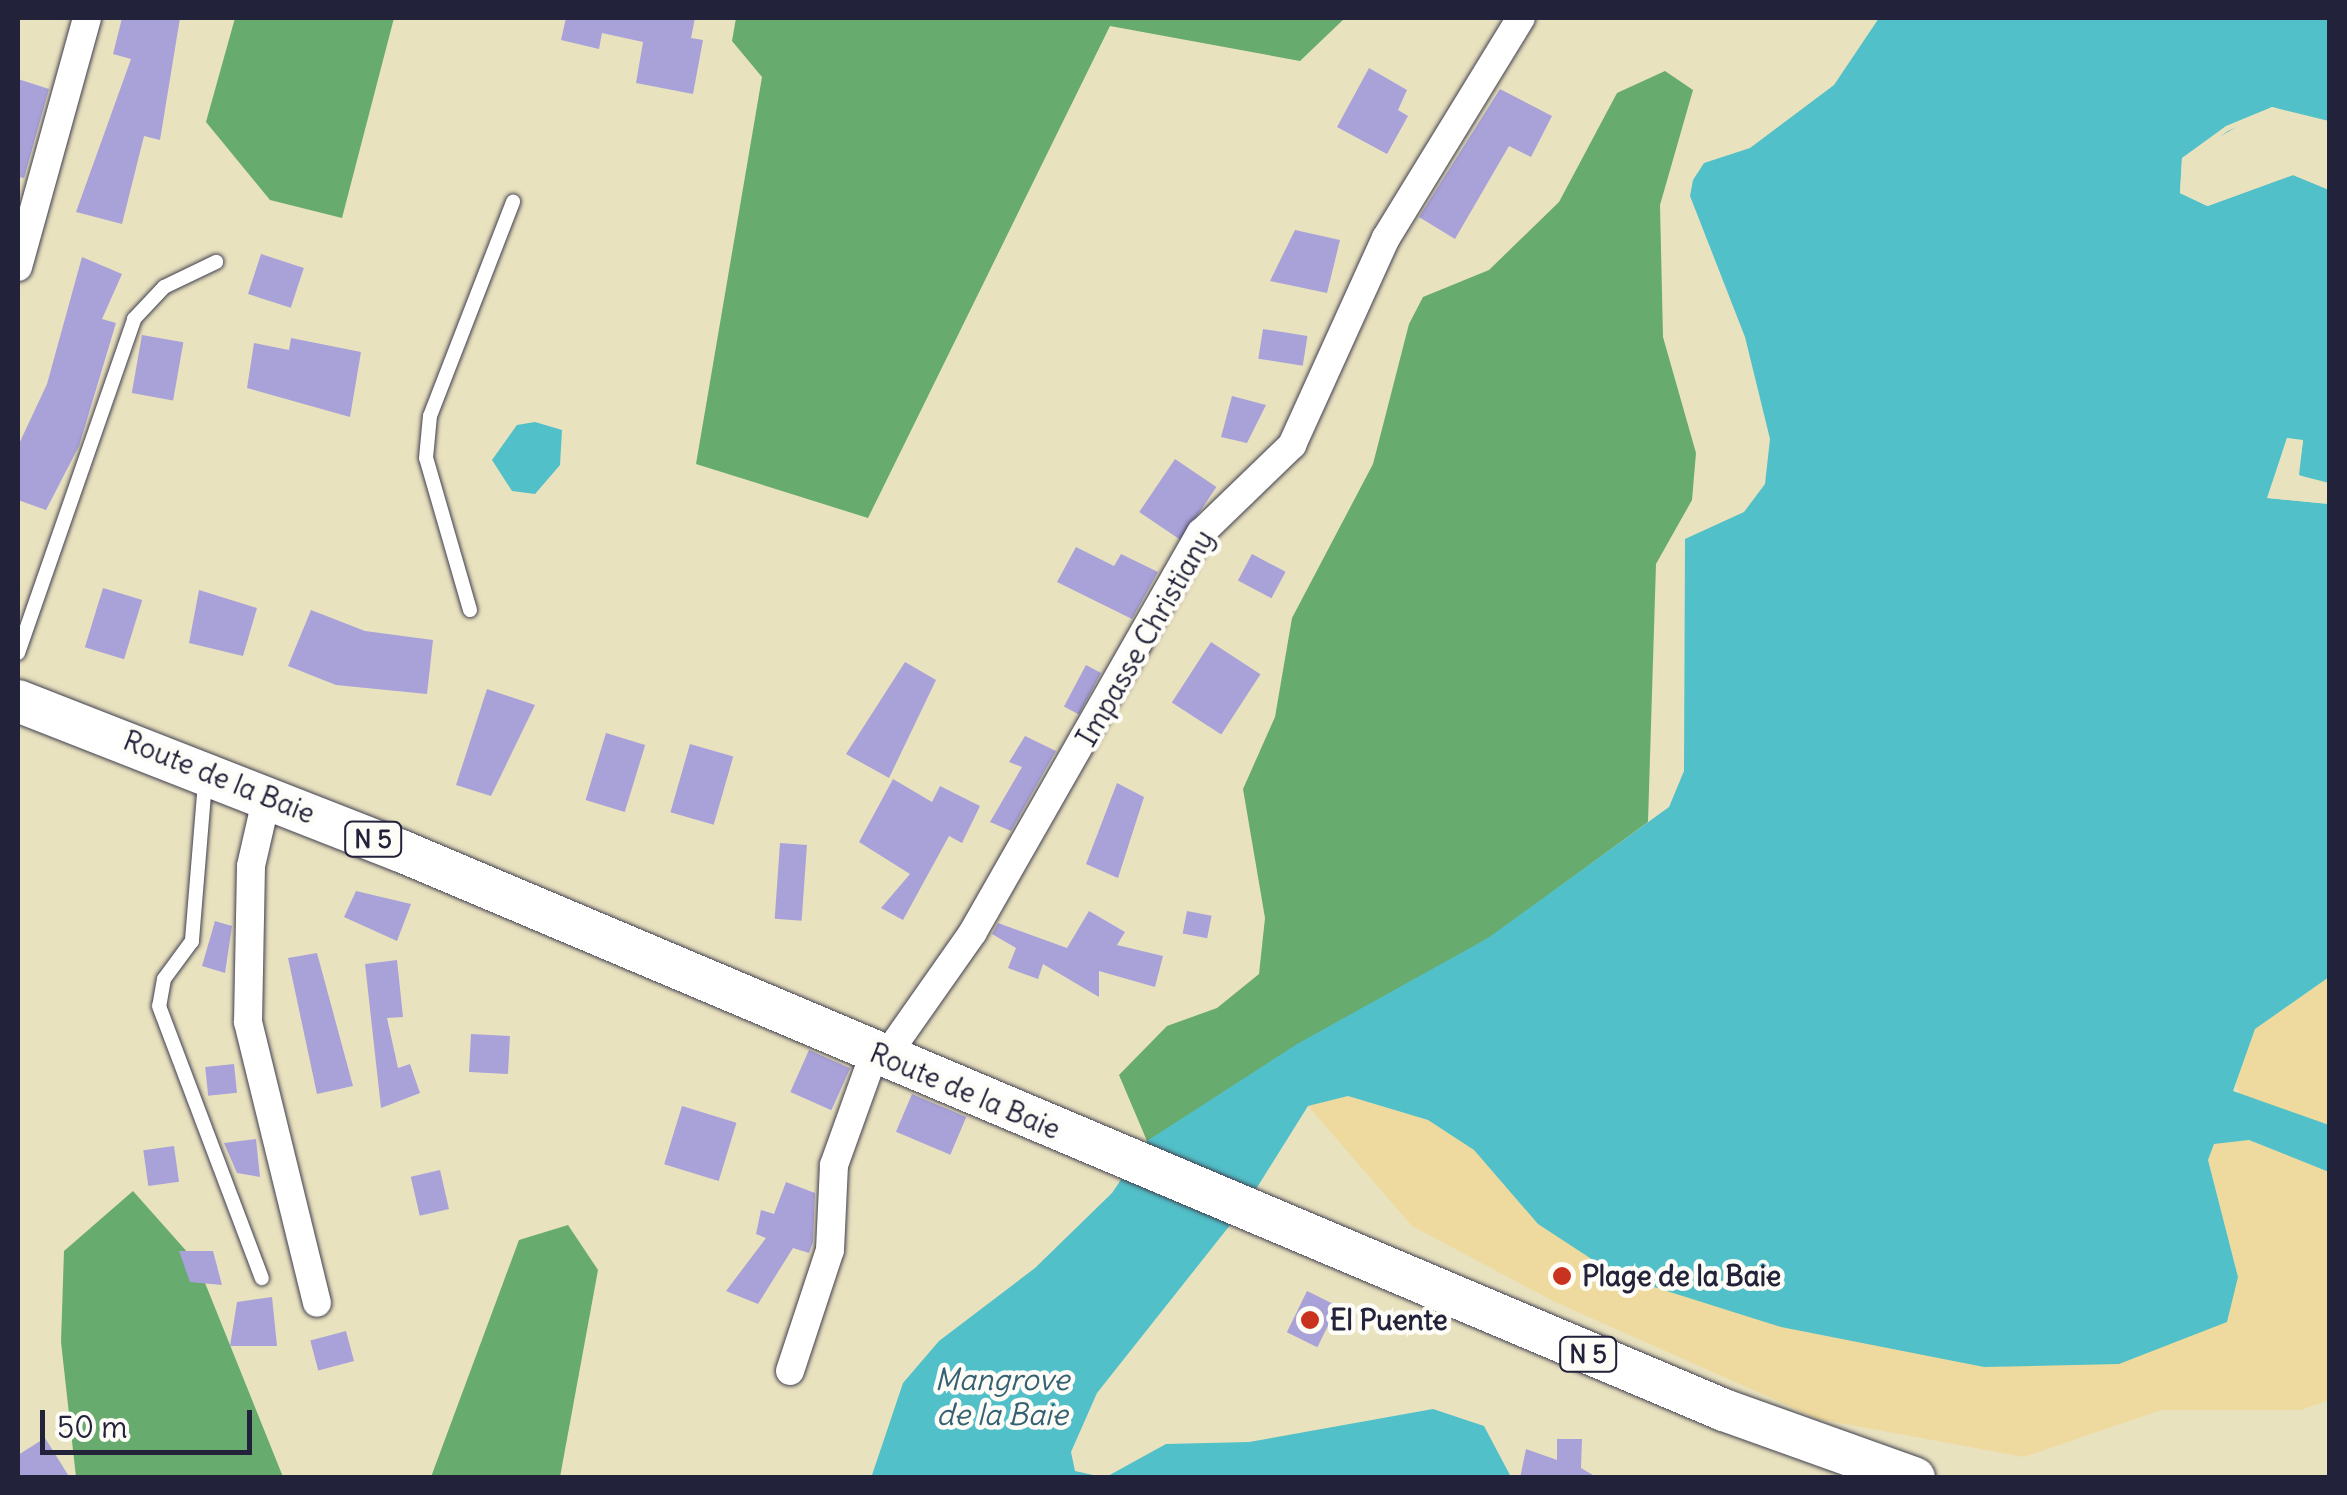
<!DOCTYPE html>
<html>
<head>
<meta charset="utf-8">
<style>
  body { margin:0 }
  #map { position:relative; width:2347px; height:1495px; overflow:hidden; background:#e9e2bf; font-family:Delius,sans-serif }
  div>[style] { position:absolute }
  .forest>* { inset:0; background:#68ab6f }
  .sand>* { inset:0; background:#eeda9e }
  .water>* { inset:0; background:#52c0c8 }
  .pier>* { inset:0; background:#e9e2bf }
  .building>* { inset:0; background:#a9a2d9; transform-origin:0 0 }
  .roads { filter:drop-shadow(0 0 2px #403f4f) drop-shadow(0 0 2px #403f4f) }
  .lane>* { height:14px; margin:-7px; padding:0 7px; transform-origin:7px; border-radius:7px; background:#fff }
  .street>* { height:28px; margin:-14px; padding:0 14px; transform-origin:14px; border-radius:14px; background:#fff }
  .primary>* { height:42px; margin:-21px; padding:0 21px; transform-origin:21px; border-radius:21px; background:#fff }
  .dots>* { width:28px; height:28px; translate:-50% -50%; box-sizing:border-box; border:5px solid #fdfcf7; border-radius:50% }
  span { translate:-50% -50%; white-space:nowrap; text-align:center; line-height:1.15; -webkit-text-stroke:9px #fdfcf7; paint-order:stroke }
  .shield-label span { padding:2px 8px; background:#fdfcf7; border:2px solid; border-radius:8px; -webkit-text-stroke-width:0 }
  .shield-label { font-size:25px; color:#22223b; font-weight:700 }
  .street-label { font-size:28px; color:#22223b }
  .poi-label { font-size:28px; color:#22223b; font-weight:700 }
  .left { translate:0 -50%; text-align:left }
  .water-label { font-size:30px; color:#356173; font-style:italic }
  .frame { position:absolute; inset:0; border:20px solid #22223b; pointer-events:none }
  .scale { position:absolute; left:40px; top:1410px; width:212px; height:45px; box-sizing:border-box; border:5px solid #22223b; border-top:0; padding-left:12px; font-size:30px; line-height:35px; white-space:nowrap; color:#22223b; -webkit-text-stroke:8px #fdfcf7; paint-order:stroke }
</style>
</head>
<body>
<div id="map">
  <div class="forest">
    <div style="clip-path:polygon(235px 18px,394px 18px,342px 218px,270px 200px,206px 122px)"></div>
    <div style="clip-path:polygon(736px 18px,1345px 18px,1300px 61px,1110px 26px,868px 518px,696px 464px,762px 77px,732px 41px)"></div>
    <div style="clip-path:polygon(1665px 71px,1693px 90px,1660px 205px,1663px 337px,1696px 453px,1692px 500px,1656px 564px,1648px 822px,1488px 939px,1147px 1141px,1119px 1075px,1167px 1026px,1217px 1008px,1259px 974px,1265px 918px,1243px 789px,1275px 717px,1292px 618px,1373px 464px,1409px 324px,1423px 297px,1489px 270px,1559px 202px,1617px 93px)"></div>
    <div style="clip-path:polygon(133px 1191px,197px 1263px,283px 1477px,76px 1477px,61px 1342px,64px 1251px)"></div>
    <div style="clip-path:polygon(568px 1225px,598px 1270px,560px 1477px,431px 1477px,519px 1240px)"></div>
  </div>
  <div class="sand">
    <div style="clip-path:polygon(2329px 977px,2329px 1125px,2241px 1099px,2236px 1083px,2255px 1029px)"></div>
    <div style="clip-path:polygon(1348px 1096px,1428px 1120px,1474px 1150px,1538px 1224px,2238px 1277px,2208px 1160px,2214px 1144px,2249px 1140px,2329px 1172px,2329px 1400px,2301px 1410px,2161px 1410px,2024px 1457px,1818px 1419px,1553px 1301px,1412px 1226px,1308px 1106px)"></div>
  </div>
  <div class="water">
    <div style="clip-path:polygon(1879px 18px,2329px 18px,2329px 121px,2272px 107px,2182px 158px,2180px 193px,2207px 206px,2293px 175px,2330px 190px,2329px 483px,2298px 475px,2303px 441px,2287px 438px,2268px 498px,2329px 504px,2329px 977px,2255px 1029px,2233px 1091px,2329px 1125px,2329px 1172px,2249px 1140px,2214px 1144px,2208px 1160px,2238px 1277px,2227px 1322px,2119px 1364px,1984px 1367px,1781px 1327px,1616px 1275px,1538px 1224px,1474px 1150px,1428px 1120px,1348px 1096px,1308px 1106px,1246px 1205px,1097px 1393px,1071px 1452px,1075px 1471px,1102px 1477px,871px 1478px,903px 1383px,939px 1341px,1035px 1268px,1112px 1193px,1147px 1141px,1297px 1044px,1488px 938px,1669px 807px,1684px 771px,1685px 539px,1744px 512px,1765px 484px,1770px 439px,1745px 337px,1690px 196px,1693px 180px,1704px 163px,1750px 148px,1834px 85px)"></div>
    <div style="clip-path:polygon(535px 422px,562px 430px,560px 465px,535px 494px,512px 491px,492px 460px,517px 425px)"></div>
    <div style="clip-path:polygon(1433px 1409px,1484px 1426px,1511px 1477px,1106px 1477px,1166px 1444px,1249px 1442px)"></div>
  </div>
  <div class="pier">
    <div style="clip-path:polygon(2272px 107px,2330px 126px,2272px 112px,2228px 131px,2187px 160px,2185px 190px,2208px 201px,2293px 170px,2328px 177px,2329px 190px,2293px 175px,2208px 206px,2180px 193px,2182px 158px,2226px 126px)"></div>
    <div style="clip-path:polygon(2287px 438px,2303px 440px,2299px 475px,2330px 488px,2295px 479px,2298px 445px,2290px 444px,2274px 494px,2329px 504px,2267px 498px)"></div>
  </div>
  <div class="building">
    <div style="clip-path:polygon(122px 18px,180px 18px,160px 140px,144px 136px,122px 224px,76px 212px,131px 59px,113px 54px)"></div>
    <div style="clip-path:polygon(566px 18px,695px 18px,691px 38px,703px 40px,693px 94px,636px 83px,643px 42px,602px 33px,599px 49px,561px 40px)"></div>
    <div style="clip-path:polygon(1369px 68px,1407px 90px,1398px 110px,1408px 116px,1387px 154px,1337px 127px)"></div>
    <div style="clip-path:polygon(18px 79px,49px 89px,24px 178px,18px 177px)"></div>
    <div style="clip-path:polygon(1500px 89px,1552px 116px,1531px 157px,1509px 146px,1455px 239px,1419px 217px)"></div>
    <div style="clip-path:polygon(1295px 230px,1340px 240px,1327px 293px,1270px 281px)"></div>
    <div style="left:261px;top:254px;width:45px;height:42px;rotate:18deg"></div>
    <div style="clip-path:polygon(82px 257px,122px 274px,102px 319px,116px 323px,79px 446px,46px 510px,18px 500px,18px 446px,47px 384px)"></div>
    <div style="left:1263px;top:329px;width:45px;height:30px;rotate:9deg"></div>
    <div style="left:142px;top:335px;width:42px;height:59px;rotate:10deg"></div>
    <div style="clip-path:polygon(291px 338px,361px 352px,350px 417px,247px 388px,254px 343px,289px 350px)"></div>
    <div style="clip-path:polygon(1232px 396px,1266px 405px,1247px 443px,1221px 437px)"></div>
    <div style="left:1175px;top:459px;width:50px;height:64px;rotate:34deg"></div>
    <div style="clip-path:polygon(1076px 547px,1114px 566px,1121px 554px,1158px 572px,1132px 619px,1057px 582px)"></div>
    <div style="left:1252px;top:554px;width:38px;height:30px;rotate:28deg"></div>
    <div style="left:103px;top:588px;width:41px;height:62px;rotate:17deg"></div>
    <div style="clip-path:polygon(199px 590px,257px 608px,243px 656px,189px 643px)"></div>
    <div style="clip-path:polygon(311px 610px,365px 631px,433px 640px,427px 694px,336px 685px,288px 666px)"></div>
    <div style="left:1211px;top:642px;width:59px;height:72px;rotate:33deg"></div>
    <div style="clip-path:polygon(905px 662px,936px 680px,889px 778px,846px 754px)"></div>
    <div style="left:1086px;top:665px;width:17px;height:47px;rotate:28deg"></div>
    <div style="clip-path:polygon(487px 689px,535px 705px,491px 796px,456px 785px)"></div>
    <div style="left:606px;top:733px;width:41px;height:70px;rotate:17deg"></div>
    <div style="clip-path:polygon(1025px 736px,1056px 751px,1011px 831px,990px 822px,1022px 767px,1009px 762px)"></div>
    <div style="left:690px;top:744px;width:45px;height:71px;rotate:16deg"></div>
    <div style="clip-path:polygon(893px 779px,932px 802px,940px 786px,980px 806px,962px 843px,949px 836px,903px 920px,881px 908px,910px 874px,859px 842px)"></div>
    <div style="clip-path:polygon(1117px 783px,1144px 797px,1118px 878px,1086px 864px)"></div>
    <div style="left:780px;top:843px;width:27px;height:76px;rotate:4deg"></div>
    <div style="clip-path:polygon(356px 891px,411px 904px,397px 941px,344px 917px)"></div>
    <div style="clip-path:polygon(1089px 911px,1125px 932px,1117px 945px,1163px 956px,1155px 987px,1099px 971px,1099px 997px,1043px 964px,1038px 979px,1008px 968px,1016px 948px,992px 934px,998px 923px,1067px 948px)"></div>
    <div style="left:1187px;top:911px;width:25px;height:23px;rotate:11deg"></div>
    <div style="clip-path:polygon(215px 921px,232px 926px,225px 973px,202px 966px)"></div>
    <div style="clip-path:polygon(317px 953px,353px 1086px,317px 1094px,288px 958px)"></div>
    <div style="clip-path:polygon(397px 960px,403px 1017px,387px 1018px,398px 1068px,410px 1064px,420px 1093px,381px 1108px,365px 964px)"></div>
    <div style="left:471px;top:1034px;width:39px;height:38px;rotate:3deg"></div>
    <div style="left:809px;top:1050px;width:45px;height:46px;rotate:24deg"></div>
    <div style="left:234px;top:1064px;width:29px;height:29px;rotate:84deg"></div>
    <div style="left:912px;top:1094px;width:59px;height:41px;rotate:23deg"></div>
    <div style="left:682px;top:1106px;width:57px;height:61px;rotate:17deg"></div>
    <div style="clip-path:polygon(256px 1139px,260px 1177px,237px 1173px,224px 1143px)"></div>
    <div style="left:174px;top:1146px;width:36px;height:31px;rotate:82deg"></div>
    <div style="left:440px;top:1170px;width:40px;height:30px;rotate:77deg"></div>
    <div style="clip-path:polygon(786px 1182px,815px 1193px,813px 1242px,809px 1253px,793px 1248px,758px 1304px,726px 1291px,766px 1238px,756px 1234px,761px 1210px,774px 1214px)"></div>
    <div style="clip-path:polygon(179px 1251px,213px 1251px,222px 1285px,190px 1282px)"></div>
    <div style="left:1307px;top:1291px;width:34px;height:46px;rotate:26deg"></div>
    <div style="clip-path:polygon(272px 1297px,277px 1346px,230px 1346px,237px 1302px)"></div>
    <div style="left:346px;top:1331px;width:31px;height:37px;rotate:75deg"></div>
    <div style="clip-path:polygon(45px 1438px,70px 1478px,18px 1478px,18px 1455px)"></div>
    <div style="clip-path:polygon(1557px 1439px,1582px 1439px,1581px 1468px,1598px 1478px,1520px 1478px,1526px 1449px,1557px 1460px)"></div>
  </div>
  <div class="roads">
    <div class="lane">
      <div style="left:470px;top:610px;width:158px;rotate:-106.1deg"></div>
      <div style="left:426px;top:458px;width:42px;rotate:-84.6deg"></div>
      <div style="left:430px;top:416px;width:230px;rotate:-68.8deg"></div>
      <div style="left:18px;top:653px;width:354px;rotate:-70.8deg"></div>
      <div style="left:134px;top:319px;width:44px;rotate:-46.8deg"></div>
      <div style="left:164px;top:287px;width:58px;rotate:-25.7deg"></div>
      <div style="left:205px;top:782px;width:160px;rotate:94.7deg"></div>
      <div style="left:192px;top:941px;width:47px;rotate:126.4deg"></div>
      <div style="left:164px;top:979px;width:27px;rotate:100deg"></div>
      <div style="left:159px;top:1006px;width:291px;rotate:69.3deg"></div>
    </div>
    <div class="street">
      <div style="left:18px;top:267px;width:258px;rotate:-74.5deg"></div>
      <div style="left:267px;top:796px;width:72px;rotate:102.9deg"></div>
      <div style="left:251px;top:866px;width:156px;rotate:91.1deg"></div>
      <div style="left:248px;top:1022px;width:289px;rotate:76.2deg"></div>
      <div style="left:886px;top:1056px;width:151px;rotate:-54.9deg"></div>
      <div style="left:973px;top:932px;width:460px;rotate:-60.3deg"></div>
      <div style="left:1201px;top:533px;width:127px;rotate:-44deg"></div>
      <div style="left:1292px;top:445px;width:227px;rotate:-65.6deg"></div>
      <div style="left:1386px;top:238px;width:258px;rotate:-58.5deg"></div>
      <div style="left:790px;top:1371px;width:127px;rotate:-71.7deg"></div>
      <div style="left:830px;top:1250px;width:85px;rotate:-87.3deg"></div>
      <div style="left:834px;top:1165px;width:121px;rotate:-70.2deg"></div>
    </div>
    <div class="primary">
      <div style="left:18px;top:701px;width:411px;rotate:21.4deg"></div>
      <div style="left:401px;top:851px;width:1436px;rotate:22.91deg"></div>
      <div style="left:1724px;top:1410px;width:202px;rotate:19.7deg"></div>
    </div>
  </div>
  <div class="dots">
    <div style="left:1562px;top:1276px;background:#c8321e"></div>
    <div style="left:1310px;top:1320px;background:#c8321e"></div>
  </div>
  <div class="shield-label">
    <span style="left:373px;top:839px">N 5</span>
    <span style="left:1588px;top:1354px">N 5</span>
  </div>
  <div class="street-label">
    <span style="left:1145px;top:638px;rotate:-60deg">Impasse Christiany</span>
    <span style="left:219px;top:777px;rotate:22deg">Route de la Baie</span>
    <span style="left:965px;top:1091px;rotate:23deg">Route de la Baie</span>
  </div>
  <div class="poi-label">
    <span class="left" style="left:1582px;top:1276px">Plage de la Baie</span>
    <span class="left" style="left:1330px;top:1320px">El Puente</span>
  </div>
  <div class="water-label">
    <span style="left:1002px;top:1396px">Mangrove<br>de la Baie</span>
  </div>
  <div class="frame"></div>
  <div class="scale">50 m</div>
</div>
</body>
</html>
